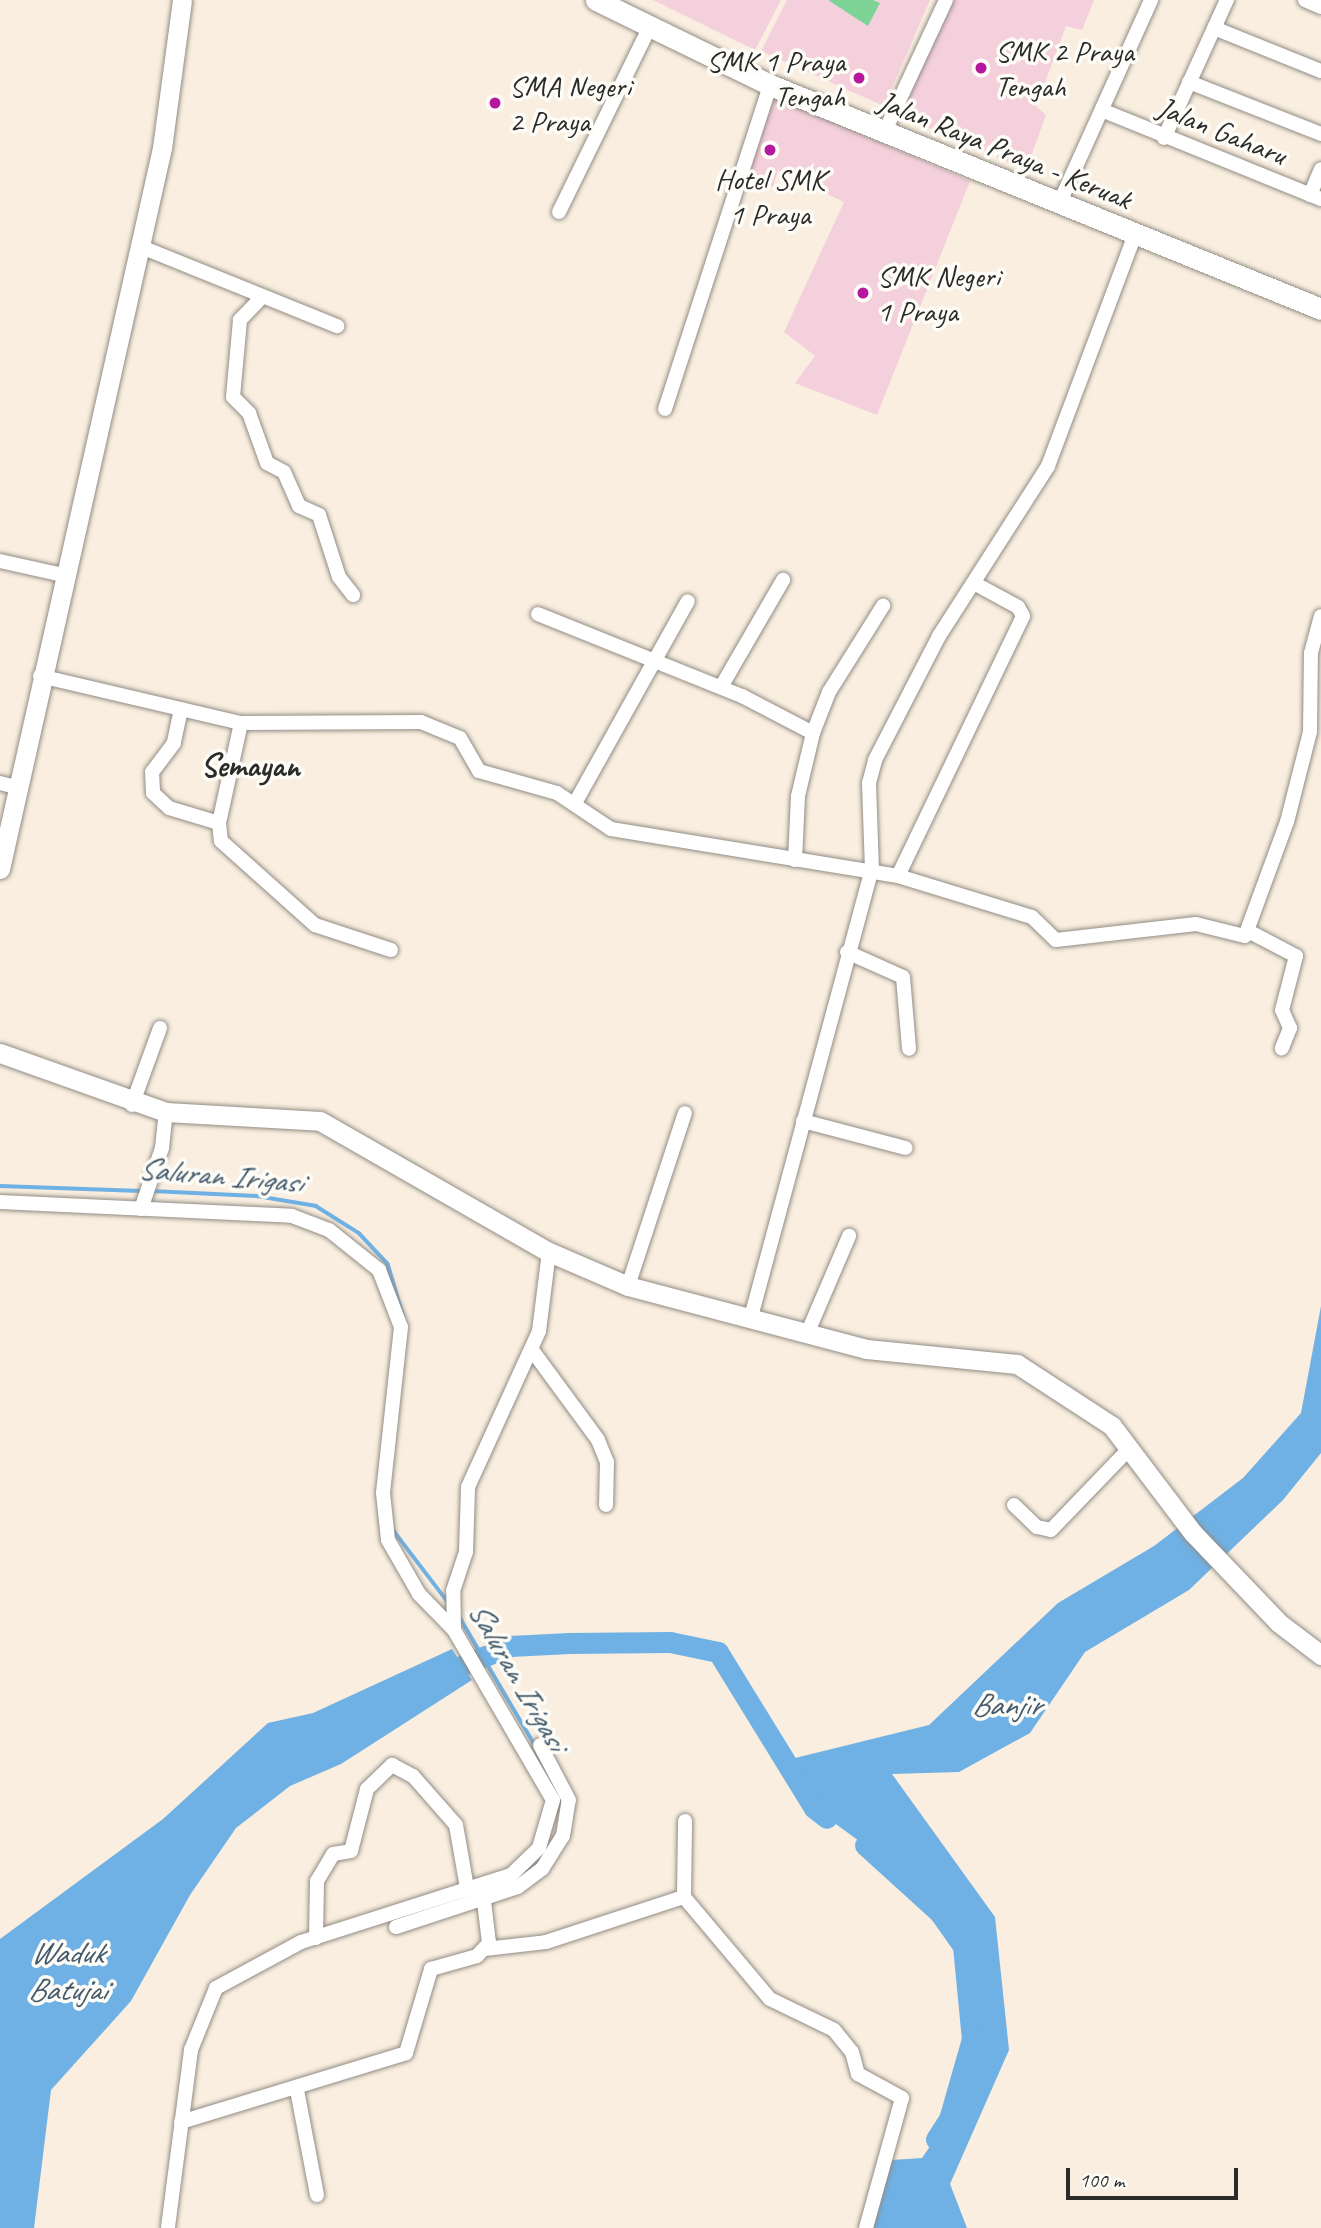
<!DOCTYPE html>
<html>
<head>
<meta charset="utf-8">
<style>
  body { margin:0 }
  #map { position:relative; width:1321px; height:2228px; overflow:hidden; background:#f9eedf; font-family:Caveat,sans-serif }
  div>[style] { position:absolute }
  .built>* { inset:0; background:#f4cfdc }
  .green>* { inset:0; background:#7ed497 }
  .water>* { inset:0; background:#6fb1e4 }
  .stream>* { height:3.5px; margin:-1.75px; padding:0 1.75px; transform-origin:1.75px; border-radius:1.75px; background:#6fb1e4 }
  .river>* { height:21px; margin:-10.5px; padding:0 10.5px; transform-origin:10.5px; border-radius:10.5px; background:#6fb1e4 }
  .roads { filter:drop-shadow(0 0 2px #928c85) drop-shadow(0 0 2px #928c85) }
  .street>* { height:14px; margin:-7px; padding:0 7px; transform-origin:7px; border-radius:7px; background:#fff }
  .secondary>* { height:19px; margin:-9.5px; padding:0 9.5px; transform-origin:9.5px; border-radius:9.5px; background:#fff }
  .primary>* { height:21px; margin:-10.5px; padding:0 10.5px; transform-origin:10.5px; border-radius:10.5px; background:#fff }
  .dots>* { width:19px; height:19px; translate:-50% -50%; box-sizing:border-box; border:4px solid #fdfcf7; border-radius:50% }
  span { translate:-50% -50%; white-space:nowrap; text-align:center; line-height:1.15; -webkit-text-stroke:7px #fdfcf7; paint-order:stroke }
  .poi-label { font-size:30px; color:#2b2b2b }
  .left { translate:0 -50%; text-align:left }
  .right { translate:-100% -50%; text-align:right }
  .street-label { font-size:30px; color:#2b2b2b }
  .water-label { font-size:32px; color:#435a6c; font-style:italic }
  .quarter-label { font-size:33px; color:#2b2b2b; font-weight:700 }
  .scale { position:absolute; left:1066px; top:2168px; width:172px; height:32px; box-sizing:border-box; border:4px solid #2b2b2b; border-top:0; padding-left:9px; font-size:21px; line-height:24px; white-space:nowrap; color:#2b2b2b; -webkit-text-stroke:5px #fdfcf7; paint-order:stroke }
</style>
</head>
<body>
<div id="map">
  <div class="built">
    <div style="clip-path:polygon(653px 0,781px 0,755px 50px)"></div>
    <div style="clip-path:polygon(787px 0,930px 0,884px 106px,761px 51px)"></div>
    <div style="clip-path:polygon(945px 0,1094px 0,1082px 30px,1066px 26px,1036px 106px,1046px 115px,1026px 170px,892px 112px)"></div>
    <div style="clip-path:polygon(766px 94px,970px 181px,877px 415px,795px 383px,815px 356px,784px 332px,844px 202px,778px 170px,773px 187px,738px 165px)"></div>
  </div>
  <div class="green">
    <div style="clip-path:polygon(828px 0,873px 0,880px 3px,868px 26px)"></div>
  </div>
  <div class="water">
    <div style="clip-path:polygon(1321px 1306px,1321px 1453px,1283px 1500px,1189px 1590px,1085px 1652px,1030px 1733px,959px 1772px,892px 1774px,995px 1917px,1009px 2050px,950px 2184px,967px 2228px,865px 2228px,877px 2161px,922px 2158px,949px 2119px,972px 2039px,963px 1946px,939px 1912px,885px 1860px,814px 1808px,783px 1761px,929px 1725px,1058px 1603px,1154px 1546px,1243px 1478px,1301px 1413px)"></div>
    <div style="clip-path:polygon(452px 1649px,472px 1680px,341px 1764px,290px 1786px,236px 1828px,190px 1895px,131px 2001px,51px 2090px,34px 2228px,0 2228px,0 1939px,163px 1819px,268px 1723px,313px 1713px)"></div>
  </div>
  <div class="stream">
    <div style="left:0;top:1186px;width:141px;rotate:2deg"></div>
    <div style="left:152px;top:1191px;width:105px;rotate:2.7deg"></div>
    <div style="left:257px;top:1196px;width:60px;rotate:9.6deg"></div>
    <div style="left:316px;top:1206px;width:51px;rotate:32.1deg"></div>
    <div style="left:359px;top:1233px;width:42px;rotate:46.9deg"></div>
    <div style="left:388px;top:1264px;width:56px;rotate:73.5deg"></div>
    <div style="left:394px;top:1531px;width:89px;rotate:52.7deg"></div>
    <div style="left:459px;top:1616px;width:150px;rotate:59.5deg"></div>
  </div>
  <div class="river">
    <div style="left:463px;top:1665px;width:51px;rotate:-22deg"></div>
    <div style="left:510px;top:1646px;width:59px;rotate:-2.9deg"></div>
    <div style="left:569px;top:1643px;width:101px;rotate:-0.6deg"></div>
    <div style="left:670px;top:1642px;width:49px;rotate:11.8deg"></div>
    <div style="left:718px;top:1652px;width:183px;rotate:58.4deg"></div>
    <div style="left:814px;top:1808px;width:16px;rotate:38deg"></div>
    <div style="left:865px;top:1845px;width:100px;rotate:42.2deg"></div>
    <div style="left:939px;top:1912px;width:42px;rotate:54.8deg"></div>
    <div style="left:963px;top:1946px;width:93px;rotate:84.5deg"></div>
    <div style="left:972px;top:2039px;width:83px;rotate:106deg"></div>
    <div style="left:949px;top:2119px;width:24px;rotate:123deg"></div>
  </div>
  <div class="roads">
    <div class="street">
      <div style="left:1305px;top:0;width:17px;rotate:24deg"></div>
      <div style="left:1214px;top:28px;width:115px;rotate:21.9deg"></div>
      <div style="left:1189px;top:82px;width:142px;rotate:21.5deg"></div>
      <div style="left:1104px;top:111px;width:234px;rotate:22.1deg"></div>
      <div style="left:884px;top:133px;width:147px;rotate:-65deg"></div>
      <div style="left:1164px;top:138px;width:152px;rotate:-65.5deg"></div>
      <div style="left:1310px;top:195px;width:28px;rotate:-67deg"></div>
      <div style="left:1059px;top:204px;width:224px;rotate:-65.7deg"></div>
      <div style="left:559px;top:212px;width:207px;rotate:-63.9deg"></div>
      <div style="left:139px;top:246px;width:214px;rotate:22deg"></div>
      <div style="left:262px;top:297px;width:32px;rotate:134deg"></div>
      <div style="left:240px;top:320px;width:77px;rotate:95.2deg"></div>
      <div style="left:233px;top:397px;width:23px;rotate:45deg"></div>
      <div style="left:249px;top:413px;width:53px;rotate:70.2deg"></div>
      <div style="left:267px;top:463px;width:19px;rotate:28deg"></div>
      <div style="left:284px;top:472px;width:37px;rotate:66deg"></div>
      <div style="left:299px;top:506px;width:22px;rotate:24deg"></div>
      <div style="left:319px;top:515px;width:65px;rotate:72.1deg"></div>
      <div style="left:339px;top:577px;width:23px;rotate:52deg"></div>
      <div style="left:665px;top:409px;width:341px;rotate:-72deg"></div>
      <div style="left:0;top:561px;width:65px;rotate:12.5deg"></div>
      <div style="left:538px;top:614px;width:220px;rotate:21.9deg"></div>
      <div style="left:742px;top:696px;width:80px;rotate:27.5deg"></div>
      <div style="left:40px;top:676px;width:206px;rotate:13.2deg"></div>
      <div style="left:241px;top:723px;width:180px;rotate:-0.3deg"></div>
      <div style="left:421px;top:722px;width:42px;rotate:22.3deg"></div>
      <div style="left:460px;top:738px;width:38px;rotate:60deg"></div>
      <div style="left:479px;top:771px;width:81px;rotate:15.8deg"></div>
      <div style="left:557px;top:793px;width:65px;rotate:33.7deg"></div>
      <div style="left:611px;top:829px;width:291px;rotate:9.3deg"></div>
      <div style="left:898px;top:876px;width:140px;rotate:17deg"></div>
      <div style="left:1032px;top:917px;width:33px;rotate:44deg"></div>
      <div style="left:1056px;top:940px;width:141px;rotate:-6.5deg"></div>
      <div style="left:1196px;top:924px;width:50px;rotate:13.8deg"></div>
      <div style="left:1245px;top:936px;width:121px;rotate:-69.8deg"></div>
      <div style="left:1287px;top:822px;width:93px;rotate:-75.7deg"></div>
      <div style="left:1310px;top:732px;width:79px;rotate:-89.3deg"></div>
      <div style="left:1311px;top:653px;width:38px;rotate:-75deg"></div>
      <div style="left:721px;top:687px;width:124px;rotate:-59.9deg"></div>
      <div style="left:181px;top:709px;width:35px;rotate:102deg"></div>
      <div style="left:174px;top:743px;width:36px;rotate:127deg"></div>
      <div style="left:152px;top:772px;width:21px;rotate:87deg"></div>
      <div style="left:153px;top:793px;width:22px;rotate:43deg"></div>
      <div style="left:169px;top:808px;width:52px;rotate:16.7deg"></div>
      <div style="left:241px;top:723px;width:102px;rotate:102.4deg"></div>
      <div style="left:219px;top:823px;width:18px;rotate:84deg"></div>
      <div style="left:221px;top:841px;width:126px;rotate:41.8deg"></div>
      <div style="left:315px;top:925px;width:80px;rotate:18.2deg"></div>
      <div style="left:0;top:783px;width:16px;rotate:14deg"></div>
      <div style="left:575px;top:803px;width:231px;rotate:-60.8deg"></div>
      <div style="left:795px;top:860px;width:64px;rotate:-87.3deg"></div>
      <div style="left:798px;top:796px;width:65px;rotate:-76.6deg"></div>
      <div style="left:813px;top:733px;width:44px;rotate:-68.7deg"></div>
      <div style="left:829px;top:692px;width:102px;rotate:-57.9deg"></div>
      <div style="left:898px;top:876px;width:288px;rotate:-64.3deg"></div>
      <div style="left:1023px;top:616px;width:10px;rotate:-119deg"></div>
      <div style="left:1018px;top:607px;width:50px;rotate:-151.4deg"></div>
      <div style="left:1250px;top:932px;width:52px;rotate:27.6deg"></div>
      <div style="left:1296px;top:956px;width:56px;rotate:104.5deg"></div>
      <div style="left:1282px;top:1010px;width:20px;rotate:66deg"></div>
      <div style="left:1290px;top:1028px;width:22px;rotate:112deg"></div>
      <div style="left:847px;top:952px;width:61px;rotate:24.1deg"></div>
      <div style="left:903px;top:977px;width:72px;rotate:85.2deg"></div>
      <div style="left:132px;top:1105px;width:82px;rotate:-70deg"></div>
      <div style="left:803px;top:1121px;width:106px;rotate:14.7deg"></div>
      <div style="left:0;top:1202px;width:292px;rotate:2.7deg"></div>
      <div style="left:292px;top:1216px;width:40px;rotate:21deg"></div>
      <div style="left:329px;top:1230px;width:64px;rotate:38.7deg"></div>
      <div style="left:379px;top:1270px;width:61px;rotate:68.9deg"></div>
      <div style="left:401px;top:1327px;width:167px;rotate:96.2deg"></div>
      <div style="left:383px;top:1493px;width:47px;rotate:83.9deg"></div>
      <div style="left:388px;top:1540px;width:62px;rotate:60.1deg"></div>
      <div style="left:419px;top:1594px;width:50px;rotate:45.8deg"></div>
      <div style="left:454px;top:1630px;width:197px;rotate:59.8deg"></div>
      <div style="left:553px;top:1800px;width:50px;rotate:106.3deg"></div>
      <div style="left:539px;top:1848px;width:39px;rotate:136deg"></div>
      <div style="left:511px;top:1875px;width:220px;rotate:162.3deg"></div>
      <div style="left:301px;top:1942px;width:97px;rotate:151.6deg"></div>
      <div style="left:216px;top:1988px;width:67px;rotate:112deg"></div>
      <div style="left:191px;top:2050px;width:179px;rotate:97.4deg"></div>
      <div style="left:141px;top:1209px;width:65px;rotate:-71deg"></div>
      <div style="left:162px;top:1148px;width:36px;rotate:-84deg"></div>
      <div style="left:628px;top:1286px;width:182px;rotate:-71.8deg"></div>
      <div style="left:751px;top:1317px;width:463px;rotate:-74.9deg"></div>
      <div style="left:872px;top:870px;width:87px;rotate:-92deg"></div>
      <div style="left:869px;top:783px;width:24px;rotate:-75deg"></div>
      <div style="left:875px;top:760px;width:140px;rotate:-62.7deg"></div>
      <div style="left:939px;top:636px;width:202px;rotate:-57.3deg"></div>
      <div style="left:1048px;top:466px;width:248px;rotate:-69.4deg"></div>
      <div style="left:807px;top:1334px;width:107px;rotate:-66.8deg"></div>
      <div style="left:532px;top:1350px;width:112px;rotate:53.7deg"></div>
      <div style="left:598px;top:1440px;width:24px;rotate:68deg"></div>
      <div style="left:607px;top:1462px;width:43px;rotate:91.3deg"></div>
      <div style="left:1014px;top:1505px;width:32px;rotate:44deg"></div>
      <div style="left:1037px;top:1527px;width:14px;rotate:12deg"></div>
      <div style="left:1051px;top:1530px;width:115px;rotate:-46.1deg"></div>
      <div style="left:454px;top:1630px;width:39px;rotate:-91deg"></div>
      <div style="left:453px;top:1591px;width:41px;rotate:-71.6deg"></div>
      <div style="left:466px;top:1552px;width:65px;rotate:-88.2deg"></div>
      <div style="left:468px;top:1487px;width:171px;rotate:-65.5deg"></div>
      <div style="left:539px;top:1331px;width:80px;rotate:-82.8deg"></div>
      <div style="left:684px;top:1897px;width:76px;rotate:-89.2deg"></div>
      <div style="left:396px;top:1927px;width:128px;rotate:-18.2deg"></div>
      <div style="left:518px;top:1887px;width:30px;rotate:-37deg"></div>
      <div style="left:542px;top:1869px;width:39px;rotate:-58deg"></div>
      <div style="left:563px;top:1836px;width:36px;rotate:-81deg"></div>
      <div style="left:569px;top:1800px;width:62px;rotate:-117.8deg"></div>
      <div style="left:316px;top:1938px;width:57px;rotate:-89deg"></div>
      <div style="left:317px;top:1881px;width:31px;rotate:-59deg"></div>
      <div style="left:333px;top:1854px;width:18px;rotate:-9deg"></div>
      <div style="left:351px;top:1851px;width:64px;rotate:-75.5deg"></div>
      <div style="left:367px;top:1789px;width:35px;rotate:-44deg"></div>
      <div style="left:392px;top:1765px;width:24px;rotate:28deg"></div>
      <div style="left:413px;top:1776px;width:65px;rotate:48.7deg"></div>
      <div style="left:456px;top:1825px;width:64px;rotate:80.1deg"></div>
      <div style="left:485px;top:1949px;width:61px;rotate:-6.5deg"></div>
      <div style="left:546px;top:1942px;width:145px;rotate:-18.1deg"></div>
      <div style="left:684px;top:1897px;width:133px;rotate:49.9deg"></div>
      <div style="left:770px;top:1999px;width:71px;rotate:25.8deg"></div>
      <div style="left:834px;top:2030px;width:28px;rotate:51deg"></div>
      <div style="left:852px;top:2052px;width:23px;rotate:75deg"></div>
      <div style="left:858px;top:2074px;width:50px;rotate:28.6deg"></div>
      <div style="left:902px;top:2098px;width:135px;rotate:105.5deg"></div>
      <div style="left:297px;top:2090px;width:107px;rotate:79.2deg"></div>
      <div style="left:181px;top:2122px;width:235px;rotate:-17deg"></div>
      <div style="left:406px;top:2053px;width:88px;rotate:-73.4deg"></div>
      <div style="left:431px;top:1969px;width:48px;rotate:-15.8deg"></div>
      <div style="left:477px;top:1956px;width:18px;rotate:-47deg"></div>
      <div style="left:489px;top:1943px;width:59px;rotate:-96.8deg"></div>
    </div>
    <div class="secondary">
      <div style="left:0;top:869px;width:739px;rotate:-77.34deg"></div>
      <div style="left:162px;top:148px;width:149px;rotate:-82.3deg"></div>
      <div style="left:0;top:1053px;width:176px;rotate:19.6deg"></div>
      <div style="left:166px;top:1112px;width:154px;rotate:3.3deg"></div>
      <div style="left:320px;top:1121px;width:264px;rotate:29.8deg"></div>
      <div style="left:549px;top:1252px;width:86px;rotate:23.3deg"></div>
      <div style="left:628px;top:1286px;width:246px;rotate:14.8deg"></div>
      <div style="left:866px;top:1349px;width:152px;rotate:5.7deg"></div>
      <div style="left:1017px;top:1364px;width:113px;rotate:33.1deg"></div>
      <div style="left:1112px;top:1426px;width:134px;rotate:52.9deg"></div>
      <div style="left:1193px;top:1533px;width:124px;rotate:46.3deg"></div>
      <div style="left:1279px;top:1623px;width:53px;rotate:37.3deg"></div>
    </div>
    <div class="primary">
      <div style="left:596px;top:0;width:194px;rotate:26deg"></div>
      <div style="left:770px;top:85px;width:595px;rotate:22.12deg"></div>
    </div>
  </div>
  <div class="dots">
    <div style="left:981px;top:68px;background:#b5179e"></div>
    <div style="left:859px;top:78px;background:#b5179e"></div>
    <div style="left:495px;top:103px;background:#b5179e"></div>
    <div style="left:770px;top:150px;background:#b5179e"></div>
    <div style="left:863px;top:293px;background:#b5179e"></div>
  </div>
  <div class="poi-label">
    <span class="left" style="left:995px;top:68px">SMK 2 Praya<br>Tengah</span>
    <span class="right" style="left:845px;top:78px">SMK 1 Praya<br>Tengah</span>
    <span class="left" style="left:509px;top:103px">SMA Negeri<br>2 Praya</span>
    <span style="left:770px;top:196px">Hotel SMK<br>1 Praya</span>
    <span class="left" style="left:877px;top:293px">SMK Negeri<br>1 Praya</span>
  </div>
  <div class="street-label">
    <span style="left:1222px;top:131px;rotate:22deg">Jalan Gaharu</span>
    <span style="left:1005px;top:150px;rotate:22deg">Jalan Raya Praya - Keruak</span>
  </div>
  <div class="water-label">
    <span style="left:220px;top:1176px;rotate:5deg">Saluran Irigasi</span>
    <span style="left:517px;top:1676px;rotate:60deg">Saluran Irigasi</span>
    <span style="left:1006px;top:1705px">Banjir</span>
    <span style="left:67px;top:1972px">Waduk<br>Batujai</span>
  </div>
  <div class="quarter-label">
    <span style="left:250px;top:766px">Semayan</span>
  </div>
  <div class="scale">100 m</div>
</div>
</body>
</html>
